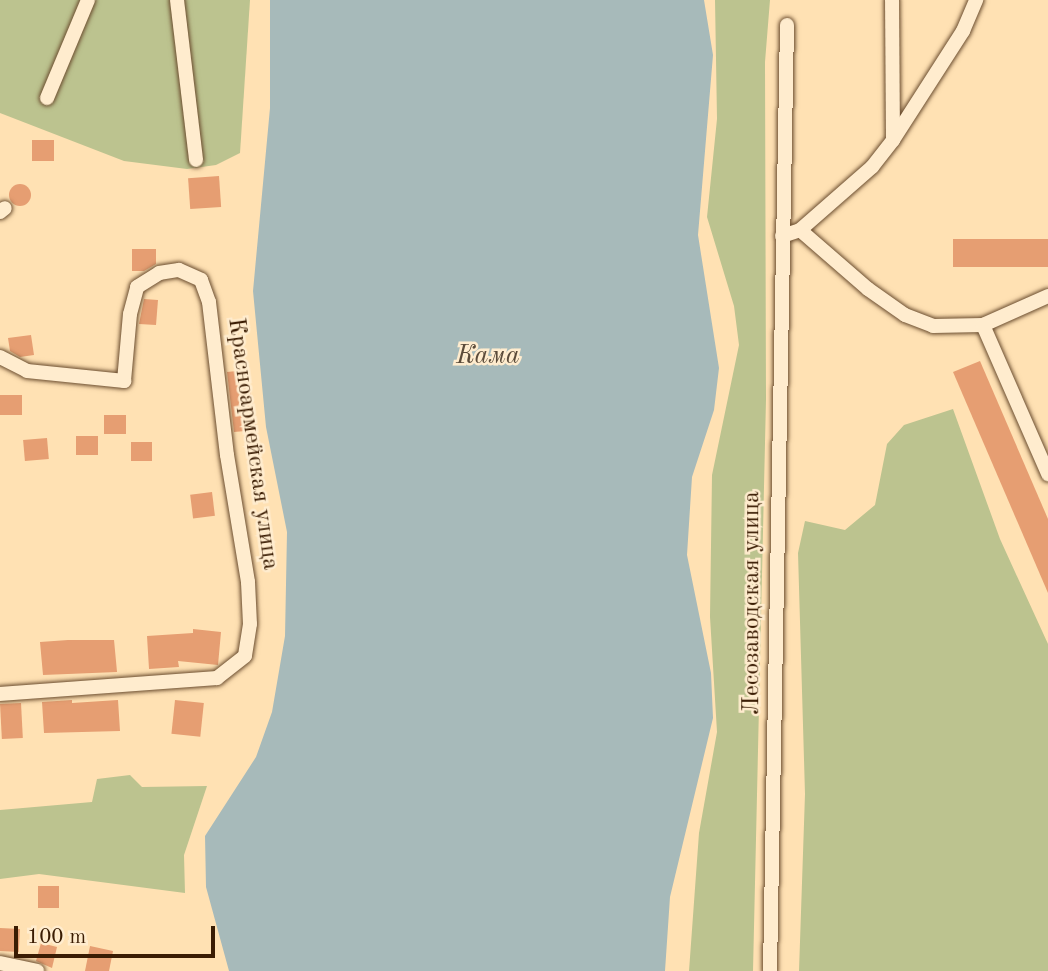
<!DOCTYPE html>
<html>
<head>
<meta charset="utf-8">
<style>
  body { margin:0 }
  #map { position:relative; width:1048px; height:971px; overflow:hidden; background:#ffe1b3; font-family:"Old Standard TT",serif }
  div>[style] { position:absolute }
  .green>* { inset:0; background:#bcc38f }
  .water>* { inset:0; background:#a7baba }
  .building>* { inset:0; background:#e69e72; transform-origin:0 0 }
  .round { border-radius:50% }
  .roads { filter:drop-shadow(0 0 2px #6b4d2f) drop-shadow(0 0 2px #6b4d2f) }
  .minor>* { height:14px; margin:-7px; padding:0 7px; transform-origin:7px; border-radius:7px; background:#ffecce }
  span { translate:-50% -50%; white-space:nowrap; text-align:center; line-height:1.15; -webkit-text-stroke:5px #ffecce; paint-order:stroke }
  .street-label { font-size:24px; color:#3a1c03 }
  .water-label { font-size:26px; color:#5b4b3a; font-style:italic }
  .scale { position:absolute; left:14px; top:926px; width:201px; height:32px; box-sizing:border-box; border:4px solid #3a1c03; border-top:0; padding-left:9px; font-size:21px; line-height:24px; white-space:nowrap; color:#3a1c03; -webkit-text-stroke:5px #ffecce; paint-order:stroke }
</style>
</head>
<body>
<div id="map">
  <div class="green">
    <div style="clip-path:polygon(0 0,250px 0,240px 153px,216px 165px,187px 169px,124px 161px,0 113px)"></div>
    <div style="clip-path:polygon(715px 0,770px 0,765px 62px,766px 399px,753px 971px,689px 971px,699px 833px,717px 732px,710px 617px,712px 475px,739px 345px,734px 306px,707px 217px,717px 119px)"></div>
    <div style="clip-path:polygon(953px 409px,1000px 539px,1048px 644px,1048px 971px,799px 971px,805px 794px,798px 553px,805px 521px,845px 530px,875px 505px,887px 444px,904px 425px)"></div>
    <div style="clip-path:polygon(130px 775px,142px 787px,207px 786px,184px 855px,185px 893px,39px 874px,0 879px,0 810px,92px 802px,97px 779px)"></div>
  </div>
  <div class="water">
    <div style="clip-path:polygon(270px 0,704px 0,713px 55px,698px 235px,719px 368px,714px 410px,692px 477px,687px 555px,711px 673px,713px 718px,670px 897px,665px 971px,229px 971px,206px 887px,205px 836px,256px 757px,272px 712px,285px 636px,287px 532px,266px 427px,253px 291px,270px 108px)"></div>
  </div>
  <div class="building">
    <div style="left:54px;top:140px;width:21px;height:22px;rotate:90deg"></div>
    <div style="left:219px;top:176px;width:31px;height:31px;rotate:86deg"></div>
    <div class="round" style="left:9px;top:184px;width:22px;height:22px"></div>
    <div style="left:1048px;top:239px;width:28px;height:95px;rotate:90deg"></div>
    <div style="clip-path:polygon(132px 249px,156px 249px,156px 264px,144px 271px,132px 271px)"></div>
    <div style="clip-path:polygon(144px 299px,158px 300px,156px 325px,139px 324px)"></div>
    <div style="clip-path:polygon(31px 335px,34px 355px,20px 357px,10px 351px,8px 338px)"></div>
    <div style="clip-path:polygon(980px 361px,1048px 519px,1048px 593px,953px 372px)"></div>
    <div style="clip-path:polygon(247px 370px,257px 430px,234px 432px,227px 372px)"></div>
    <div style="left:0;top:395px;width:22px;height:20px"></div>
    <div style="left:104px;top:415px;width:22px;height:19px"></div>
    <div style="left:76px;top:436px;width:22px;height:19px"></div>
    <div style="left:47px;top:438px;width:21px;height:24px;rotate:85deg"></div>
    <div style="left:131px;top:442px;width:21px;height:19px"></div>
    <div style="left:212px;top:492px;width:24px;height:22px;rotate:83deg"></div>
    <div style="clip-path:polygon(193px 629px,221px 632px,218px 665px,178px 661px,179px 667px,149px 669px,147px 636px,193px 633px)"></div>
    <div style="clip-path:polygon(68px 640px,114px 640px,117px 672px,43px 675px,40px 642px)"></div>
    <div style="clip-path:polygon(72px 700px,72px 703px,118px 700px,120px 731px,44px 733px,42px 702px)"></div>
    <div style="left:175px;top:700px;width:29px;height:34px;rotate:6deg"></div>
    <div style="left:21px;top:703px;width:35px;height:21px;rotate:87deg"></div>
    <div style="left:38px;top:886px;width:21px;height:22px"></div>
    <div style="left:0;top:928px;width:20px;height:23px;rotate:3deg"></div>
    <div style="clip-path:polygon(41px 943px,57px 947px,52px 968px,36px 961px)"></div>
    <div style="clip-path:polygon(90px 946px,113px 951px,109px 971px,85px 971px)"></div>
  </div>
  <div class="roads">
    <div class="minor">
      <div style="left:177px;top:0;width:161px;rotate:83.2deg"></div>
      <div style="left:47px;top:98px;width:106px;rotate:-67.3deg"></div>
      <div style="left:893px;top:140px;width:130px;rotate:-57.3deg"></div>
      <div style="left:963px;top:31px;width:34px;rotate:-67deg"></div>
      <div style="left:0;top:212px;width:6px;rotate:-39deg"></div>
      <div style="left:800px;top:230px;width:90px;rotate:40.9deg"></div>
      <div style="left:868px;top:289px;width:45px;rotate:35.1deg"></div>
      <div style="left:905px;top:315px;width:30px;rotate:21deg"></div>
      <div style="left:933px;top:326px;width:50px;rotate:-1.1deg"></div>
      <div style="left:983px;top:325px;width:71px;rotate:-24deg"></div>
      <div style="left:782px;top:236px;width:19px;rotate:-18deg"></div>
      <div style="left:800px;top:230px;width:96px;rotate:-41.2deg"></div>
      <div style="left:872px;top:167px;width:34px;rotate:-52deg"></div>
      <div style="left:893px;top:140px;width:140px;rotate:-90.4deg"></div>
      <div style="left:983px;top:325px;width:163px;rotate:66.4deg"></div>
      <div style="left:0;top:357px;width:30px;rotate:27deg"></div>
      <div style="left:27px;top:371px;width:98px;rotate:5.9deg"></div>
      <div style="left:124px;top:381px;width:67px;rotate:-84.9deg"></div>
      <div style="left:130px;top:314px;width:28px;rotate:-75deg"></div>
      <div style="left:137px;top:287px;width:26px;rotate:-32deg"></div>
      <div style="left:159px;top:273px;width:20px;rotate:-9deg"></div>
      <div style="left:179px;top:270px;width:24px;rotate:24deg"></div>
      <div style="left:201px;top:280px;width:23px;rotate:70deg"></div>
      <div style="left:209px;top:302px;width:154px;rotate:83.3deg"></div>
      <div style="left:227px;top:455px;width:129px;rotate:80.6deg"></div>
      <div style="left:248px;top:582px;width:42px;rotate:87.3deg"></div>
      <div style="left:250px;top:624px;width:32px;rotate:99deg"></div>
      <div style="left:245px;top:656px;width:36px;rotate:142deg"></div>
      <div style="left:217px;top:678px;width:218px;rotate:175.8deg"></div>
      <div style="left:0;top:963px;width:38px;rotate:12deg"></div>
      <div style="left:770px;top:971px;width:946px;rotate:-88.97deg"></div>
    </div>
  </div>
  <div class="street-label">
    <span style="left:252px;top:444px;rotate:82deg">Красноармейская улица</span>
    <span style="left:753px;top:603px;rotate:-90deg">Лесозаводская улица</span>
  </div>
  <div class="water-label">
    <span style="left:488px;top:357px">Кама</span>
  </div>
  <div class="scale">100 m</div>
</div>
</body>
</html>
